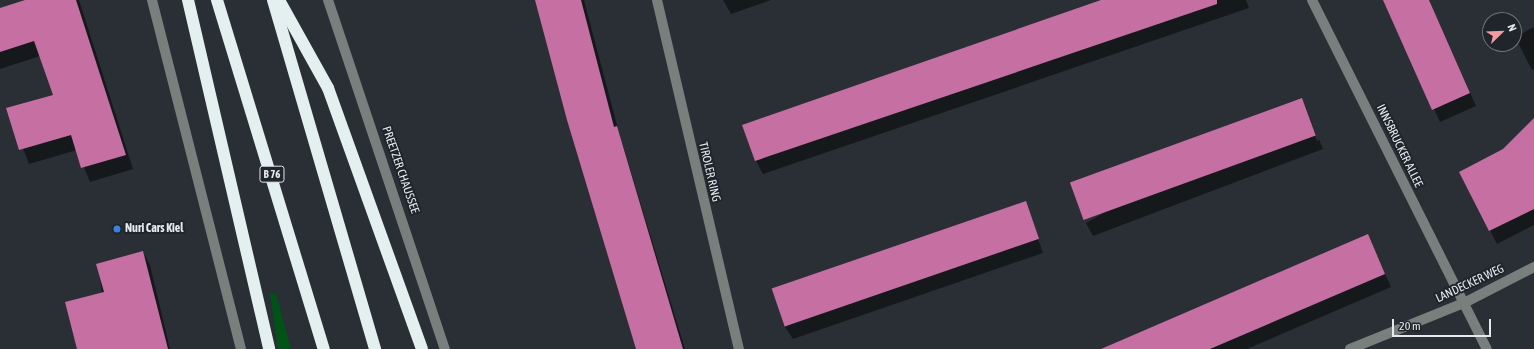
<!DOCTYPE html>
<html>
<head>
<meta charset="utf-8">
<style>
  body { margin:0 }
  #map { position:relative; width:1534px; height:349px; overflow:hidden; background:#2a2f35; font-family:"Asap Condensed",sans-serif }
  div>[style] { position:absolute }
  .green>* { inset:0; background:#005317 }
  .shadow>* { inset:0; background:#0007 }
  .building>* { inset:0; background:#c66fa3; transform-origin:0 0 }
  .minor>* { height:10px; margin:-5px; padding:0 5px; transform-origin:5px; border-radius:5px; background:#7a7f7e }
  .highway>* { height:12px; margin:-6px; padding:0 6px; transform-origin:6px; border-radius:6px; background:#e4f0ef }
  .dots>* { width:11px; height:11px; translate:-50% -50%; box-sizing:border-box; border:2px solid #20252b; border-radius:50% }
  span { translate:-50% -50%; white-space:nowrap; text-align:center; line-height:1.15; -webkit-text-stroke:4px #20252b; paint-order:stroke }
  .shield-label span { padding:1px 3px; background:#20252b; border:1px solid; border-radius:3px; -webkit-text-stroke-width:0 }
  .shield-label { font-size:11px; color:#e5e9ed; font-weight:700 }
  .street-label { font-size:12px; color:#e5e9ed }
  .poi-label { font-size:12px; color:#e5e9ed; font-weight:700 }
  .left { translate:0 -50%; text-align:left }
  .north { position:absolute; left:1482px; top:12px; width:40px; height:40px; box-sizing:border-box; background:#20252b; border:1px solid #6f7379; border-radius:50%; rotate:67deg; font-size:11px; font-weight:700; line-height:16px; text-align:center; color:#e5e9ed }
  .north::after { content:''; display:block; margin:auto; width:14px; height:18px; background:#f49aa0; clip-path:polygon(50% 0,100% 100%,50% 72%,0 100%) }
  .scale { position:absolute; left:1392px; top:319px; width:99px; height:18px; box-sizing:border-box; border:2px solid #e5e9ed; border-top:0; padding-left:5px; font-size:12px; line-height:14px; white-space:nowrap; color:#e5e9ed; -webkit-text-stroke:3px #20252b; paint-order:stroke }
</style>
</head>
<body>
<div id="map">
  <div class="green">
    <div style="clip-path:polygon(270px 294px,276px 294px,291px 349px,278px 349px)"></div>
  </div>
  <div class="shadow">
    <div style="clip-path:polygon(29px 0,79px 0,133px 169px,90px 182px,77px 150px,29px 164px,8px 109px,54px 95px,40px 56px,0 69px,0 9px)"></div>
    <div style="clip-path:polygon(536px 0,584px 0,618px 129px,685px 349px,637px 349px)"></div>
    <div style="clip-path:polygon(723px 0,771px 0,731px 14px)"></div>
    <div style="clip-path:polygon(1103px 0,1246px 0,1249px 8px,763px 174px,756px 161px,744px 126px)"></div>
    <div style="clip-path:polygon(1384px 0,1429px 0,1476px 106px,1440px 122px)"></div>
    <div style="clip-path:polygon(1534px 27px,1534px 69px,1532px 70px,1515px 37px)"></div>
    <div style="clip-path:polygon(evenodd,1302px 99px,1323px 149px,1093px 236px,1086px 223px,1302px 99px,1306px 112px,1308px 112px,1319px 140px,1317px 141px,1306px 112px)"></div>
    <div style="clip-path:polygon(1534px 119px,1534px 225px,1497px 244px,1460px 172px,1503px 150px)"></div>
    <div style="clip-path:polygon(1025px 202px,1043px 253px,793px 339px,785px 327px)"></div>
    <div style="clip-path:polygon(1368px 236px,1391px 287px,1247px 349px,1126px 349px)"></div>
    <div style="clip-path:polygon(143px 252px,150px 265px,170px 349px,123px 349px,102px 292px,98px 265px)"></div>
  </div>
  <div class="building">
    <div style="clip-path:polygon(25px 0,76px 0,126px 155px,81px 168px,71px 135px,19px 150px,6px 108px,53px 95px,34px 41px,0 52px,0 8px)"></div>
    <div style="clip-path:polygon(535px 0,581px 0,614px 127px,617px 126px,683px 349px,636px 349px,567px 120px)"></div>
    <div style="clip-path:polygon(1101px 0,1217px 0,1217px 4px,755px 161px,742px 125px)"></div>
    <div style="clip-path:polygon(1383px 0,1429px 0,1470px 93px,1432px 110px)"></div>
    <div style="left:1302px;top:98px;width:40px;height:247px;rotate:70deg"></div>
    <div style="clip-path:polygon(1534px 118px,1534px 209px,1489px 231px,1459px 172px,1503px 149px)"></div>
    <div style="left:1026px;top:201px;width:40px;height:269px;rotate:71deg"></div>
    <div style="clip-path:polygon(1368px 234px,1385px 274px,1210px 349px,1101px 349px)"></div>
    <div style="clip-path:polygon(143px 251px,168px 349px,77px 349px,65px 302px,104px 292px,96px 264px)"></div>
  </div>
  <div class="minor">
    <div style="left:152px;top:0;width:360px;rotate:75.7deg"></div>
    <div style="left:328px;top:0;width:368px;rotate:71.5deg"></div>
    <div style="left:657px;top:0;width:359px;rotate:76.8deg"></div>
    <div style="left:1312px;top:0;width:390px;rotate:63.4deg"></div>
    <div style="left:1350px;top:349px;width:123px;rotate:-22deg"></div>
    <div style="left:1464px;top:303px;width:79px;rotate:-27.2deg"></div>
  </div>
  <div class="highway">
    <div style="left:188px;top:0;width:358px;rotate:76.9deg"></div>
    <div style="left:217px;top:0;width:365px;rotate:73deg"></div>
    <div style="left:273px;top:0;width:364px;rotate:73.7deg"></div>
    <div style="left:279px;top:0;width:101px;rotate:60.9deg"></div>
    <div style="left:328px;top:88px;width:277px;rotate:70.2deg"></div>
  </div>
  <div class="dots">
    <div style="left:117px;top:229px;background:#3f7fe0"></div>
  </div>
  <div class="shield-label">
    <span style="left:272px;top:174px">B 76</span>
  </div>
  <div class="street-label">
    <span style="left:1399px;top:146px;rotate:64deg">INNSBRUCKER ALLEE</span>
    <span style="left:400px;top:170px;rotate:71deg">PREETZER CHAUSSEE</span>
    <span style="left:709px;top:172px;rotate:77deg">TIROLER RING</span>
    <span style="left:1470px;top:284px;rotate:-25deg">LANDECKER WEG</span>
  </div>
  <div class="poi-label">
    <span class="left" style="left:125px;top:229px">Nuri Cars Kiel</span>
  </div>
  <div class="north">N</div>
  <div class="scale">20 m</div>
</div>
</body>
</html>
